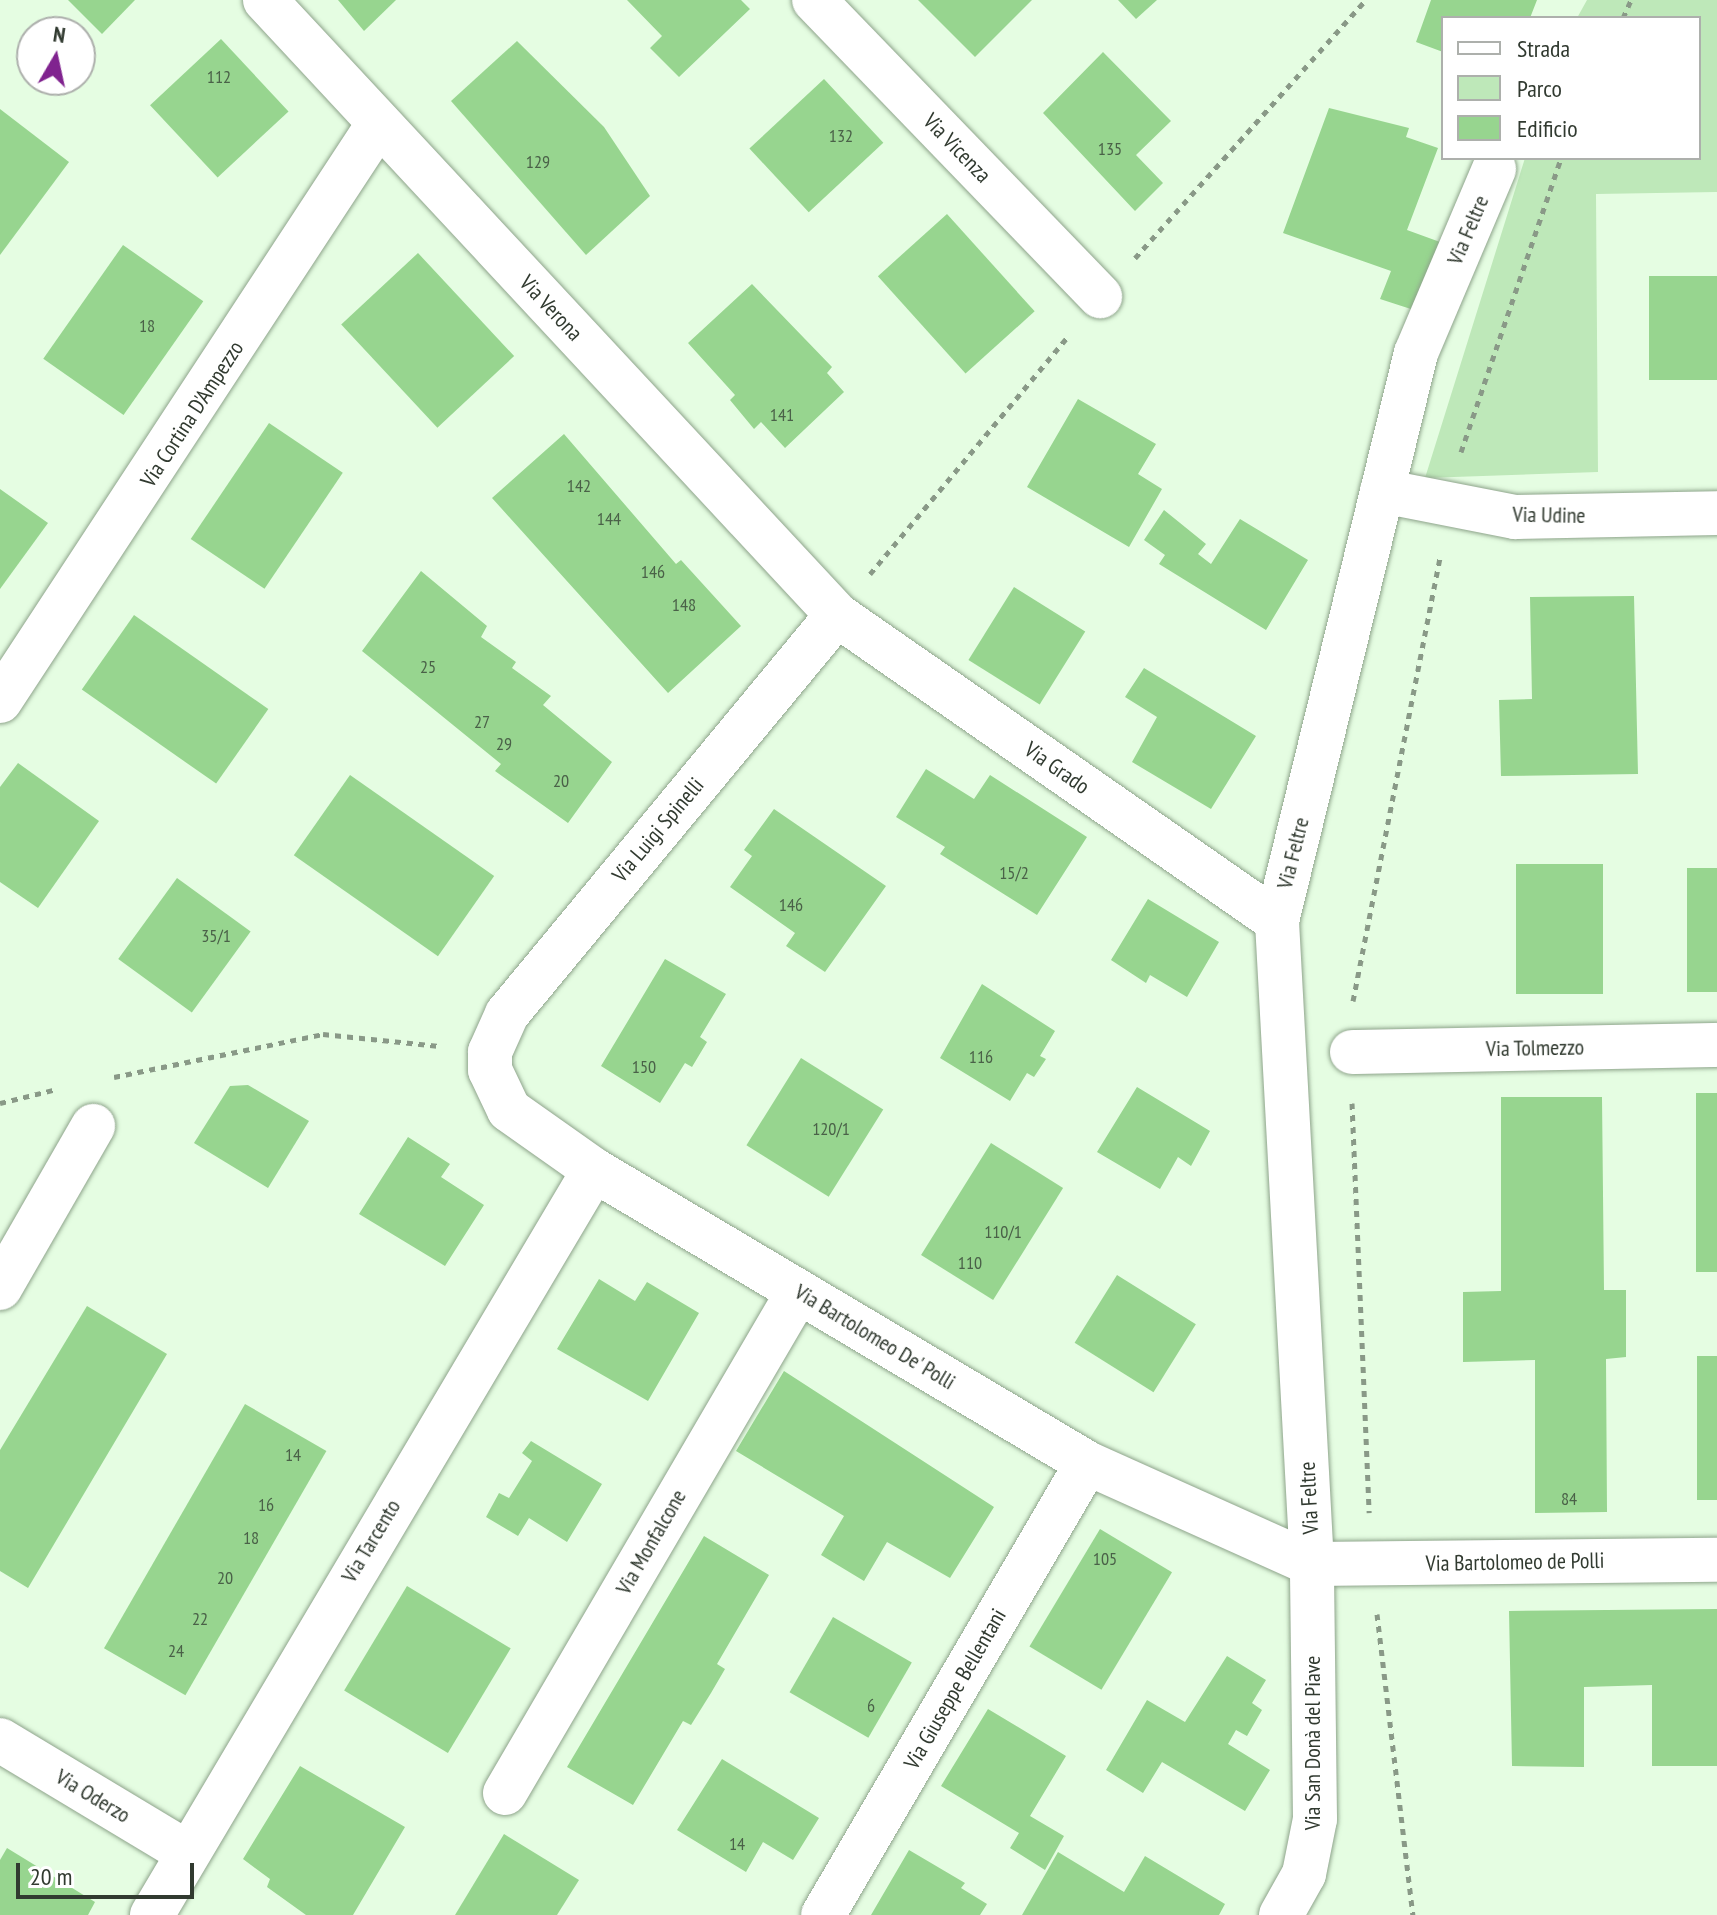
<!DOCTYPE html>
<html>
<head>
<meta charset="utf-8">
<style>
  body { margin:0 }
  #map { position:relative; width:1717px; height:1915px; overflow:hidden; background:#e5fde2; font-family:"PT Sans Narrow",sans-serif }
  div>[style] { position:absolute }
  .green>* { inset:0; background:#bee8b9 }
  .building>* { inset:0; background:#97d58f; transform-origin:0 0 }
  .path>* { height:5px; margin-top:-2.5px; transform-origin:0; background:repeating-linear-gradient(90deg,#899987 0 6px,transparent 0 12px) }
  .roads { filter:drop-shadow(0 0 2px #8ea48b) drop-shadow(0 0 2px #8ea48b) }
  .street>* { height:44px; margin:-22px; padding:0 22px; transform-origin:22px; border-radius:22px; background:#fff }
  span { translate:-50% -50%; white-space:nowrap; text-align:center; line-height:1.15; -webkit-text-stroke:6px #fff; paint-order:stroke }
  .number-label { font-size:18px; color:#4a6148 }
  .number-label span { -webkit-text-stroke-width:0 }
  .street-label { font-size:22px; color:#313a30 }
  .legend { position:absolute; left:1441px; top:16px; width:260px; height:144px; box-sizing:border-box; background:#fff; border:2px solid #adb0ac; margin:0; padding:10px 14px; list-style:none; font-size:24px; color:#313a30 }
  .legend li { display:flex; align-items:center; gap:16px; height:40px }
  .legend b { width:40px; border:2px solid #adb0ac }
  .north { position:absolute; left:16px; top:16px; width:80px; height:80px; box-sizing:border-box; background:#fff; border:2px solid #adb0ac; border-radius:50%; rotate:9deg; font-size:22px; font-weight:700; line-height:32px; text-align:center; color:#313a30 }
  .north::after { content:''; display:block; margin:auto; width:28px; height:36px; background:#80238f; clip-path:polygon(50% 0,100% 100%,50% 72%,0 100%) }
  .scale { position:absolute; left:16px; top:1863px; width:178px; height:36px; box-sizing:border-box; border:4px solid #313a30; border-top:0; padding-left:10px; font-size:24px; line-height:28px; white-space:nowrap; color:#313a30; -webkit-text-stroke:6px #fff; paint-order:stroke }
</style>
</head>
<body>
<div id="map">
  <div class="green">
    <div style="clip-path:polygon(1587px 0,1717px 0,1717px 192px,1596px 194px,1598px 472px,1425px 478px,1525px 158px,1699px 158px,1699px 18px,1577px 18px)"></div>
  </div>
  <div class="building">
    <div style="clip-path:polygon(68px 0,135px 0,102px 34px)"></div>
    <div style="clip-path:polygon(338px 0,396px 0,364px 31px)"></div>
    <div style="clip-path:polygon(627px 0,741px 0,750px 9px,679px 77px,650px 48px,662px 36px)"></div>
    <div style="clip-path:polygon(918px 0,1032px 0,975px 57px)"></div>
    <div style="clip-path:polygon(1118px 0,1157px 0,1136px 19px)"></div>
    <div style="clip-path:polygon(1431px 0,1537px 0,1530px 18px,1443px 18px,1443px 52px,1416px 42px)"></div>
    <div style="left:221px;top:39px;width:99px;height:97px;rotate:47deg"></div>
    <div style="clip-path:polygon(517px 41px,604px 127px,650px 196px,586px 255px,451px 101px)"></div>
    <div style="clip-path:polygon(1103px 52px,1171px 121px,1136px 155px,1163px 183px,1135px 211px,1043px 113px)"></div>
    <div style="left:824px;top:79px;width:87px;height:102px;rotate:47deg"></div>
    <div style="clip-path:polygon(1329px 108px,1409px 128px,1406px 137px,1438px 148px,1407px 230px,1440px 242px,1417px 311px,1380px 299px,1391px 271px,1283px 233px)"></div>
    <div style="clip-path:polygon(0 109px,69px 162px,0 255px)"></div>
    <div style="left:947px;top:214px;width:131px;height:93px;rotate:48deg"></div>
    <div style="left:123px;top:245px;width:98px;height:139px;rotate:35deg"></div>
    <div style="left:418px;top:253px;width:141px;height:105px;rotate:47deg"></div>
    <div style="left:1717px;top:276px;width:104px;height:68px;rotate:90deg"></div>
    <div style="clip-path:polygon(752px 284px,832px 367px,827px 373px,844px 392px,785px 448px,761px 422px,754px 429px,730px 400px,735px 395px,688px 343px)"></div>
    <div style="clip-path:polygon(1078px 399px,1156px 444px,1138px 474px,1162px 489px,1129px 547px,1027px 487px)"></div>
    <div style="left:269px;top:423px;width:89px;height:140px;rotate:34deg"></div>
    <div style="clip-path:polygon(564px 434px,676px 564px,681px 560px,741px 626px,668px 693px,492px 498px)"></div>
    <div style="clip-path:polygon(0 489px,48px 523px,0 589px)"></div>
    <div style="clip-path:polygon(1164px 510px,1206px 544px,1198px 554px,1211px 564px,1240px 519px,1308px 560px,1266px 630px,1159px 564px,1165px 555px,1144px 540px)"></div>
    <div style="clip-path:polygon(421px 571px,487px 626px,481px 637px,516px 662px,512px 668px,551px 696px,543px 705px,612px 762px,568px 823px,495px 771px,501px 764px,362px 651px)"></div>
    <div style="left:1014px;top:587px;width:84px;height:86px;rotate:32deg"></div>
    <div style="clip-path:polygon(1634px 596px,1638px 774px,1501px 776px,1499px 700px,1532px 699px,1530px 597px)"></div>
    <div style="left:134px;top:615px;width:164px;height:91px;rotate:35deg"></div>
    <div style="clip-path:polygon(1144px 668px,1256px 736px,1211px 809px,1132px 762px,1157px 717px,1125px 697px)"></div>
    <div style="clip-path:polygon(18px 763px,99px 821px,38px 908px,0 882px,0 787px)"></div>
    <div style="clip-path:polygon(926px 769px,974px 799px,990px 775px,1087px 837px,1037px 915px,940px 854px,945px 847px,896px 817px)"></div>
    <div style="left:350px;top:775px;width:176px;height:98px;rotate:35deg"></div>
    <div style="clip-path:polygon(774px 809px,886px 886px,825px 972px,786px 946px,795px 933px,730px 887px,752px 856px,744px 850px)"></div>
    <div style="left:1516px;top:864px;width:87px;height:130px"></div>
    <div style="left:1687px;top:868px;width:30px;height:124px"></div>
    <div style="left:177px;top:878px;width:91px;height:100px;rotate:36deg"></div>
    <div style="clip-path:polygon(1148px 899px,1219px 942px,1187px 997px,1150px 975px,1146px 983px,1111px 960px)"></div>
    <div style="clip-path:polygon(665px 959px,726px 994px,700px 1037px,707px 1042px,692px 1067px,685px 1063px,660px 1103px,601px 1066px)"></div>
    <div style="clip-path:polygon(982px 984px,1055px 1031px,1040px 1056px,1046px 1059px,1034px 1077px,1027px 1073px,1010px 1101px,940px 1058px)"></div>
    <div style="left:801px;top:1058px;width:97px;height:103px;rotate:32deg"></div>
    <div style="clip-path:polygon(248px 1085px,309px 1121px,268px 1188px,194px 1143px,230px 1086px)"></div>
    <div style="clip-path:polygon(1137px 1087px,1210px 1131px,1191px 1166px,1178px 1157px,1160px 1189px,1097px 1152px)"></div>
    <div style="left:1696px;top:1093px;width:21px;height:179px"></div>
    <div style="clip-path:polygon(1501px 1097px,1602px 1097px,1604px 1290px,1626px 1290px,1626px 1357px,1606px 1359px,1607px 1512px,1535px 1513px,1535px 1360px,1463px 1362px,1463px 1292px,1501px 1291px)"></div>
    <div style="clip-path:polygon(408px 1137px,450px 1164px,441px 1177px,484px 1205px,445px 1266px,359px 1214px)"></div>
    <div style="left:991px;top:1143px;width:85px;height:132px;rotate:32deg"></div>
    <div style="left:1117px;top:1275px;width:93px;height:80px;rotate:32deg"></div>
    <div style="clip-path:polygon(599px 1279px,635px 1301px,647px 1282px,699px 1313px,648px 1401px,557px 1349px)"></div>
    <div style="clip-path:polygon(87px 1306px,167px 1354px,28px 1588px,0 1571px,0 1450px)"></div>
    <div style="left:1697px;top:1356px;width:20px;height:144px"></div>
    <div style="clip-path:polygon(784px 1371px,994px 1507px,950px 1578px,887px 1542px,864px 1581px,821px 1555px,844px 1516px,736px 1451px)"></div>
    <div style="left:245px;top:1404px;width:94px;height:282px;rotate:30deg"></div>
    <div style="clip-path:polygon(531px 1441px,602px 1484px,567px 1542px,529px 1518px,518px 1536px,486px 1517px,499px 1493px,509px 1498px,532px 1461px,522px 1453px)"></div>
    <div style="left:1100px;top:1529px;width:84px;height:137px;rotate:31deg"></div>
    <div style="clip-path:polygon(704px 1536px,769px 1575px,717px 1664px,725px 1669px,711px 1693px,691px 1725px,683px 1721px,633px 1805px,567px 1767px)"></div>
    <div style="left:407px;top:1586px;width:121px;height:122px;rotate:31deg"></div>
    <div style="clip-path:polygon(1717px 1609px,1717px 1766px,1652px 1766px,1652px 1685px,1584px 1687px,1584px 1767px,1512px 1766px,1509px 1611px)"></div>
    <div style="left:833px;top:1617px;width:91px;height:87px;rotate:30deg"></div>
    <div style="clip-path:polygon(1227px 1656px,1266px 1680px,1252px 1703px,1262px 1710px,1247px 1736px,1236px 1730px,1228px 1744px,1270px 1770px,1245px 1811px,1162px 1762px,1143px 1793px,1106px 1770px,1147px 1700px,1185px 1722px)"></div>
    <div style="clip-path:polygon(988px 1709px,1066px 1756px,1030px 1816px,1064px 1836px,1045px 1870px,1010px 1848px,1019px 1833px,941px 1786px)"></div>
    <div style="clip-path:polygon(722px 1759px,819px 1818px,793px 1860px,763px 1842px,746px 1872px,677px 1830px)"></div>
    <div style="clip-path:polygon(300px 1766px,405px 1827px,353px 1915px,306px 1915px,267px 1887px,270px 1879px,243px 1859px)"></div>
    <div style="clip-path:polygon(504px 1834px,579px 1880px,557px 1915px,455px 1915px)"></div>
    <div style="clip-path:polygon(7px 1848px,95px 1902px,88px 1915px,0 1915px,0 1860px)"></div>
    <div style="clip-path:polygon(909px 1850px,965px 1883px,961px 1888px,987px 1904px,980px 1915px,871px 1915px)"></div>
    <div style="clip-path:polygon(1058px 1852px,1124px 1892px,1145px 1856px,1225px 1904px,1219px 1915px,1022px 1915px)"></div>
  </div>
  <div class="path">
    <div style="left:1623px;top:18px;width:20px;rotate:-66deg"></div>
    <div style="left:1135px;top:258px;width:346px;rotate:-48.2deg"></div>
    <div style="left:1461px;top:452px;width:311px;rotate:-71.2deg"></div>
    <div style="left:870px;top:574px;width:310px;rotate:-50.2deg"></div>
    <div style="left:1353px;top:1001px;width:453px;rotate:-78.9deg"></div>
    <div style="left:114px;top:1077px;width:213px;rotate:-11.6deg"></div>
    <div style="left:323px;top:1034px;width:117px;rotate:5.9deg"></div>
    <div style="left:0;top:1103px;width:55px;rotate:-13.8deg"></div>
    <div style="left:1352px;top:1103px;width:410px;rotate:87.6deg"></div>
    <div style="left:1377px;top:1614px;width:303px;rotate:83.2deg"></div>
  </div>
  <div class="roads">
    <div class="street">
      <div style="left:265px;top:0;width:840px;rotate:47.07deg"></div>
      <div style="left:837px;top:615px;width:536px;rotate:34.82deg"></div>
      <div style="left:814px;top:0;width:412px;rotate:46deg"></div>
      <div style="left:1382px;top:491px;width:136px;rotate:11.1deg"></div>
      <div style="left:1515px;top:517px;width:202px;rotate:-1.1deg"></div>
      <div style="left:837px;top:615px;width:518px;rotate:129.59deg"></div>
      <div style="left:507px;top:1014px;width:42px;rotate:114.1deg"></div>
      <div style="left:490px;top:1052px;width:18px;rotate:90deg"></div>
      <div style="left:490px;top:1070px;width:44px;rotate:64.6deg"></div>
      <div style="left:509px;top:1110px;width:104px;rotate:35.2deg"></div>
      <div style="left:594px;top:1170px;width:573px;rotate:30.72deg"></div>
      <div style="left:1087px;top:1463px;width:247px;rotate:24.2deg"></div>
      <div style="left:1312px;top:1564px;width:405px;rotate:-0.6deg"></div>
      <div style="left:0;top:701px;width:691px;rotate:-56.75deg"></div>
      <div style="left:1352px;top:1052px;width:365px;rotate:-1.1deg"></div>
      <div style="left:0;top:1288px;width:187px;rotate:-60.1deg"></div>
      <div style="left:0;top:1740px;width:216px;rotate:31deg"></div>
      <div style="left:505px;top:1793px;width:580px;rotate:-59.68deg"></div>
      <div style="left:152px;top:1915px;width:866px;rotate:-59.32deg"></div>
      <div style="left:823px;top:1915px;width:523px;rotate:-59.71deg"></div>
      <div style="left:1281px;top:1915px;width:47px;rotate:-60.7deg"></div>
      <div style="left:1304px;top:1874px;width:56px;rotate:-78.7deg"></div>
      <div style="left:1315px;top:1819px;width:255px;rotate:-90.7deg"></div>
      <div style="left:1312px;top:1564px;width:644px;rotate:-93.12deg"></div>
      <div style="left:1277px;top:921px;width:585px;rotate:-76.25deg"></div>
      <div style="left:1416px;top:353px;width:200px;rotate:-67deg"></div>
    </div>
  </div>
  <div class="number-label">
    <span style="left:219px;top:77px">112</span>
    <span style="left:841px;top:136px">132</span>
    <span style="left:1110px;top:149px">135</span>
    <span style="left:538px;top:162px">129</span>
    <span style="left:147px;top:326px">18</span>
    <span style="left:782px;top:415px">141</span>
    <span style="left:579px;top:486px">142</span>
    <span style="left:609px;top:519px">144</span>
    <span style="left:653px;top:572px">146</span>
    <span style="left:684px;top:605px">148</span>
    <span style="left:428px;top:667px">25</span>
    <span style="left:482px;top:722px">27</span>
    <span style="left:504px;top:744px">29</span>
    <span style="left:561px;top:781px">20</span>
    <span style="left:1014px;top:873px">15/2</span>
    <span style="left:791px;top:905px">146</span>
    <span style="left:216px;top:936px">35/1</span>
    <span style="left:981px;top:1057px">116</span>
    <span style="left:644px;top:1067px">150</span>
    <span style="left:831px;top:1129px">120/1</span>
    <span style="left:1003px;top:1232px">110/1</span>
    <span style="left:970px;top:1263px">110</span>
    <span style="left:293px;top:1455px">14</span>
    <span style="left:1569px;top:1499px">84</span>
    <span style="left:266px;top:1505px">16</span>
    <span style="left:251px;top:1538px">18</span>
    <span style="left:1105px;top:1559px">105</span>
    <span style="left:225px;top:1578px">20</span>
    <span style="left:200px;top:1619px">22</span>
    <span style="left:176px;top:1651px">24</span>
    <span style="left:871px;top:1706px">6</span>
    <span style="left:737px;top:1844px">14</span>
  </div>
  <div class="street-label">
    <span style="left:957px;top:148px;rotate:46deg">Via Vicenza</span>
    <span style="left:1468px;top:230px;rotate:-67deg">Via Feltre</span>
    <span style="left:551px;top:308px;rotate:47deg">Via Verona</span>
    <span style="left:192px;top:414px;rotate:-57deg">Via Cortina D'Ampezzo</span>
    <span style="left:1549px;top:515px;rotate:1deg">Via Udine</span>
    <span style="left:1057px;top:768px;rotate:35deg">Via Grado</span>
    <span style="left:658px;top:830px;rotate:-50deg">Via Luigi Spinelli</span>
    <span style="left:1293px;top:853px;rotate:-76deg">Via Feltre</span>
    <span style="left:1535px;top:1048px;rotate:-1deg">Via Tolmezzo</span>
    <span style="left:875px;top:1337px;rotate:31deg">Via Bartolomeo De' Polli</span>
    <span style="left:1309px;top:1498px;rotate:-93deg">Via Feltre</span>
    <span style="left:371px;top:1541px;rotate:-59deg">Via Tarcento</span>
    <span style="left:651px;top:1542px;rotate:-60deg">Via Monfalcone</span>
    <span style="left:1515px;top:1562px;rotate:-1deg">Via Bartolomeo de Polli</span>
    <span style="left:955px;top:1689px;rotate:-60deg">Via Giuseppe Bellentani</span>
    <span style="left:1313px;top:1743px;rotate:-90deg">Via San Donà del Piave</span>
    <span style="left:93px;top:1796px;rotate:31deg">Via Oderzo</span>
  </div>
  <ul class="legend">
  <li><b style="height:10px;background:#fff"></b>Strada</li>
  <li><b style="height:22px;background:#bee8b9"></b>Parco</li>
  <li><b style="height:22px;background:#97d58f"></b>Edificio</li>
  </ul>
  <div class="north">N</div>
  <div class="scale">20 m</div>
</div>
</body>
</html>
